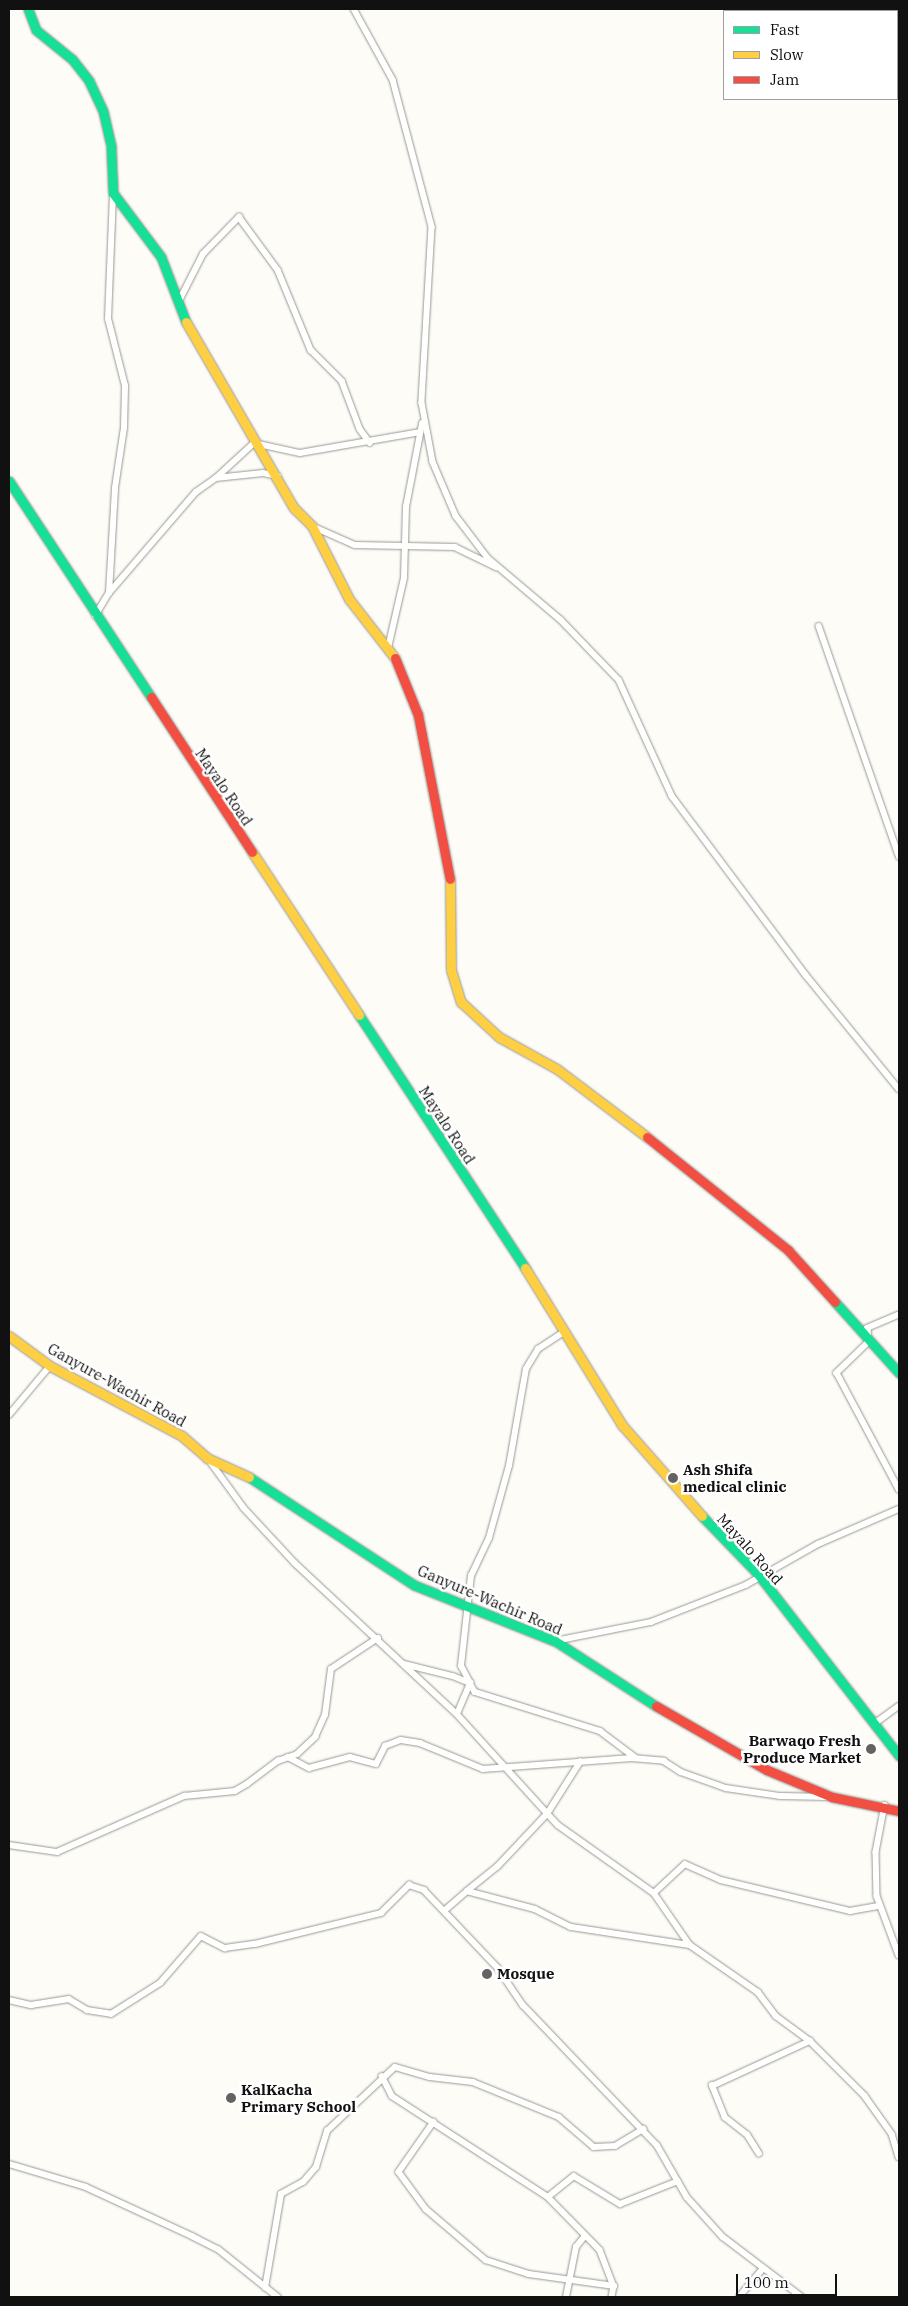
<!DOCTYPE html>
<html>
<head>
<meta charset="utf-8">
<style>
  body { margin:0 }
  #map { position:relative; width:908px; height:2306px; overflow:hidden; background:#fdfcf7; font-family:"IBM Plex Serif",serif }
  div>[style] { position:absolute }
  .roads { filter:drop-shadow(0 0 1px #979795) drop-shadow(0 0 1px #979795) }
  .street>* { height:5.5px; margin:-2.75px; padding:0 2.75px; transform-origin:2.75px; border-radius:2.75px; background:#fffffe }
  .fast>* { height:9px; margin:-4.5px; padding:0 4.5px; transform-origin:4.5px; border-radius:4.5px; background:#16e098 }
  .slow>* { height:9px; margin:-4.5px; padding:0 4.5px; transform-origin:4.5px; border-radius:4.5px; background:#ffcf43 }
  .jam>* { height:9px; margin:-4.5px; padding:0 4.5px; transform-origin:4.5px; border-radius:4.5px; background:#f24e42 }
  .dots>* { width:14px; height:14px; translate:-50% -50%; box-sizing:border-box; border:2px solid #fff; border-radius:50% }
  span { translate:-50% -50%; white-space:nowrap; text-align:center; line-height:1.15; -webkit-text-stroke:5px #fff; paint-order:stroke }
  .street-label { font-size:15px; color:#111 }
  .poi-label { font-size:15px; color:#111; font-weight:700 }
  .left { translate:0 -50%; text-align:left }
  .right { translate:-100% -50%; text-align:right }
  .frame { position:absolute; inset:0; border:10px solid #111; pointer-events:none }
  .legend { position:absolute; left:723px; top:10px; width:175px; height:90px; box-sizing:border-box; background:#fff; border:1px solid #a0a0a0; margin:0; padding:6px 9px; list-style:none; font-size:15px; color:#111 }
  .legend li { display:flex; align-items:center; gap:10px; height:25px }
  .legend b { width:25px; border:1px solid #a0a0a0 }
  .scale { position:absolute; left:736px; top:2274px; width:101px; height:22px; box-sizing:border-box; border:2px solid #111; border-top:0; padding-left:6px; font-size:15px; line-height:18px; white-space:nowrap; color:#111; -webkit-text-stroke:4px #fff; paint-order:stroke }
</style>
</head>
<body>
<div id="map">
  <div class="roads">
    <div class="street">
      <div style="left:354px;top:9px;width:81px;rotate:61.2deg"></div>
      <div style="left:393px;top:80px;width:152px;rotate:75.1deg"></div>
      <div style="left:432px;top:227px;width:176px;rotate:93.3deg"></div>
      <div style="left:422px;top:403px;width:60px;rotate:79.4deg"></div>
      <div style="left:433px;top:462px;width:59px;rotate:66.9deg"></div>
      <div style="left:456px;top:516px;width:53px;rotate:52.7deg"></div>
      <div style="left:488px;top:558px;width:96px;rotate:40.3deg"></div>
      <div style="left:561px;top:620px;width:83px;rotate:46deg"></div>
      <div style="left:619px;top:680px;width:128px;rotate:65.4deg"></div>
      <div style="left:672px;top:796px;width:224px;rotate:53.2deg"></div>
      <div style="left:806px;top:975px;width:147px;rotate:50.8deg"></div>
      <div style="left:178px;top:303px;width:55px;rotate:-63deg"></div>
      <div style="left:203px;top:254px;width:52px;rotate:-45.8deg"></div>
      <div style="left:239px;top:217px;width:66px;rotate:53.7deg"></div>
      <div style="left:278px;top:270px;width:87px;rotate:67.6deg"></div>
      <div style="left:311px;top:350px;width:44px;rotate:45deg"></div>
      <div style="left:342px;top:381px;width:51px;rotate:69.4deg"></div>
      <div style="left:360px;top:429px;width:17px;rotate:54deg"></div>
      <div style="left:216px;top:478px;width:52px;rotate:-42.6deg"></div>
      <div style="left:254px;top:443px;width:47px;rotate:12.3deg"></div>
      <div style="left:300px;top:453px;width:122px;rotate:-9.9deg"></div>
      <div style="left:312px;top:526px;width:47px;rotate:23.8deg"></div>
      <div style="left:355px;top:545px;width:100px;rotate:1.1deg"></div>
      <div style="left:455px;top:547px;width:46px;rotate:26deg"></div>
      <div style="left:109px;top:593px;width:133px;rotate:-49.3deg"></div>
      <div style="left:196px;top:492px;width:24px;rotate:-35deg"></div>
      <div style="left:216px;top:478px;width:47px;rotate:-6.1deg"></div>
      <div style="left:263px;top:473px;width:15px;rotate:11deg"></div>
      <div style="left:95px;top:616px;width:27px;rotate:-59deg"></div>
      <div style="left:109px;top:593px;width:105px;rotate:-86.7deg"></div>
      <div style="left:115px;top:488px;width:61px;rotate:-81.5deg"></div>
      <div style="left:124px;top:428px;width:42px;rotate:-88.6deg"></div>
      <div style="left:125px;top:386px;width:69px;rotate:-104.2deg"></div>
      <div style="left:108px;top:319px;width:126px;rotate:-87.7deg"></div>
      <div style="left:819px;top:626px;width:244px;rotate:70.8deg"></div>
      <div style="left:388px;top:648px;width:72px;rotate:-77.1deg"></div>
      <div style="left:404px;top:578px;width:71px;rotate:-88.4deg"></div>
      <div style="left:406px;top:507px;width:85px;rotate:-79.1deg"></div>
      <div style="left:899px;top:1315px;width:34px;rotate:157deg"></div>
      <div style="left:868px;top:1328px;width:14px;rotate:86deg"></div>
      <div style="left:869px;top:1342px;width:45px;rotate:135.9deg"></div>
      <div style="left:837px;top:1373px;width:132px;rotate:61.9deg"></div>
      <div style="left:9px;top:1415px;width:64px;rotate:-50.1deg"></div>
      <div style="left:210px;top:1461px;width:58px;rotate:54.1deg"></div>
      <div style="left:244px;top:1508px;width:75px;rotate:47.2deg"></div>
      <div style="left:295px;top:1563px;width:221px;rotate:43deg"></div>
      <div style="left:457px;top:1714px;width:150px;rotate:47.7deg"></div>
      <div style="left:558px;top:1825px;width:118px;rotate:35.3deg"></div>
      <div style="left:654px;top:1893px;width:63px;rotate:55.3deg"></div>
      <div style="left:690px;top:1945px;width:83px;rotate:34.7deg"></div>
      <div style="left:758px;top:1992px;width:30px;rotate:53deg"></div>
      <div style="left:776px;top:2016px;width:42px;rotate:36.3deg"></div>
      <div style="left:810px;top:2041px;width:78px;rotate:45deg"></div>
      <div style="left:865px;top:2096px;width:47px;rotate:54.6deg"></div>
      <div style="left:892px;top:2134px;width:24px;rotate:73deg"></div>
      <div style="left:555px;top:1641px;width:98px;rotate:-11.2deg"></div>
      <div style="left:651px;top:1622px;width:102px;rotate:-21.3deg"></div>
      <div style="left:746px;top:1585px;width:83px;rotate:-29.7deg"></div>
      <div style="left:818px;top:1544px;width:88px;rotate:-23.4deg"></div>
      <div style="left:404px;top:1664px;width:50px;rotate:13.8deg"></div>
      <div style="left:453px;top:1676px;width:18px;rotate:22deg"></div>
      <div style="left:470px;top:1683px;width:10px;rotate:61deg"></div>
      <div style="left:475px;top:1692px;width:131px;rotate:17.3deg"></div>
      <div style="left:600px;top:1731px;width:45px;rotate:36.9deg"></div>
      <div style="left:457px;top:1714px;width:34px;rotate:-67deg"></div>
      <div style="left:470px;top:1683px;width:19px;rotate:-118deg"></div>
      <div style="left:461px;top:1666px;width:91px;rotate:-83.7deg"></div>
      <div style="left:471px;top:1576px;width:42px;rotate:-64.7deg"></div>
      <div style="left:489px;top:1538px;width:75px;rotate:-74.5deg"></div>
      <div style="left:509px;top:1466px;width:98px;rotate:-80.1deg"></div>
      <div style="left:526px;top:1369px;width:23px;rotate:-59deg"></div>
      <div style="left:538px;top:1349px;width:30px;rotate:-33deg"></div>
      <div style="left:874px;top:1724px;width:31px;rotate:-36deg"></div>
      <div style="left:288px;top:1757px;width:24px;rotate:28deg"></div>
      <div style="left:309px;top:1768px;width:42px;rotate:-15deg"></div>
      <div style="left:350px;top:1757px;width:27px;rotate:15deg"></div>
      <div style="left:376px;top:1764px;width:20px;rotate:-63deg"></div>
      <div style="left:385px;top:1746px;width:17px;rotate:-21deg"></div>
      <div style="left:401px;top:1740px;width:19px;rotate:9deg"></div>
      <div style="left:420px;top:1743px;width:68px;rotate:22.4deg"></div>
      <div style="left:483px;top:1769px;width:149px;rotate:-4.2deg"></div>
      <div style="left:632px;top:1758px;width:32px;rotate:5deg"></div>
      <div style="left:664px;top:1761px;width:20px;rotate:33deg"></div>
      <div style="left:681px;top:1772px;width:48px;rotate:19.6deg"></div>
      <div style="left:726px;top:1788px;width:55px;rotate:8.4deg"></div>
      <div style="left:780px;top:1796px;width:47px;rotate:1.2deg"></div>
      <div style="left:885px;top:1805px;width:48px;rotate:100.8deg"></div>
      <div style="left:876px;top:1852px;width:44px;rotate:88.7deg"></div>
      <div style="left:877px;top:1896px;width:63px;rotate:69.6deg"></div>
      <div style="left:9px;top:1845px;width:49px;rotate:8.3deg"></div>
      <div style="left:57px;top:1852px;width:139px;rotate:-23.8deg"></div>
      <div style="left:184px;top:1796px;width:51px;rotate:-5.6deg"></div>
      <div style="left:235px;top:1791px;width:14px;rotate:-30deg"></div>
      <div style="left:247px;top:1784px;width:39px;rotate:-37deg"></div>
      <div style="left:278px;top:1761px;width:20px;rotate:-20deg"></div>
      <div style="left:297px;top:1754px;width:25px;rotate:-43deg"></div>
      <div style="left:315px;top:1737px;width:24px;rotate:-66deg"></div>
      <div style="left:325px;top:1715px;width:46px;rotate:-82.6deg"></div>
      <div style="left:331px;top:1669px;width:56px;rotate:-33.4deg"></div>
      <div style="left:467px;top:1891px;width:38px;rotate:-39deg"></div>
      <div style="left:497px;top:1867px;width:73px;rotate:-46.7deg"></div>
      <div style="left:547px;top:1814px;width:62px;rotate:-57.6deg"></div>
      <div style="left:654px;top:1893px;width:42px;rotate:-43.1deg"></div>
      <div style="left:685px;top:1864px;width:39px;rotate:24deg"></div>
      <div style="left:721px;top:1880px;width:133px;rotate:13.5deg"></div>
      <div style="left:850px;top:1911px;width:28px;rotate:-10deg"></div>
      <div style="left:444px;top:1911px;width:30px;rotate:-41deg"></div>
      <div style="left:467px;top:1891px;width:70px;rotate:14.8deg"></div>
      <div style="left:535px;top:1909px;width:40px;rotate:26.6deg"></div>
      <div style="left:571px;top:1927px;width:120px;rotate:8.6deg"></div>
      <div style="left:9px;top:2000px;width:23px;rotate:13deg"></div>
      <div style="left:31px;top:2005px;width:38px;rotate:-9deg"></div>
      <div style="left:69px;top:1999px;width:21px;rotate:31deg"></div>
      <div style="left:87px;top:2010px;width:24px;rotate:9deg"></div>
      <div style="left:111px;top:2014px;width:58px;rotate:-32.3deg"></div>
      <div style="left:160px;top:1983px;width:62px;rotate:-48.9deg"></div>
      <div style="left:201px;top:1936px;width:27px;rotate:27deg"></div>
      <div style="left:225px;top:1948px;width:30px;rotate:-8deg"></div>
      <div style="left:255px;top:1944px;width:130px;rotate:-13.8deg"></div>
      <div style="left:381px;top:1913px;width:40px;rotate:-45deg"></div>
      <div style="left:409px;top:1885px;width:16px;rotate:18deg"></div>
      <div style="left:424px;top:1890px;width:108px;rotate:46.5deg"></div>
      <div style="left:498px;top:1968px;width:45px;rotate:56deg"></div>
      <div style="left:523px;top:2005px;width:194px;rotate:46.3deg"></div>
      <div style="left:657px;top:2145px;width:60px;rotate:60deg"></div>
      <div style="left:687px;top:2197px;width:54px;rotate:48deg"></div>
      <div style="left:723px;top:2237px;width:99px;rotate:37.2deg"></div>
      <div style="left:382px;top:2076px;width:22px;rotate:63deg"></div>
      <div style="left:392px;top:2096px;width:186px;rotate:32.9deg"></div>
      <div style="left:548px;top:2197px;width:74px;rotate:45.5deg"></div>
      <div style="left:600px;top:2250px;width:39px;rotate:69deg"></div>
      <div style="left:614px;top:2286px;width:11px;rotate:100deg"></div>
      <div style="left:434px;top:2122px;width:61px;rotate:125deg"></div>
      <div style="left:399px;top:2172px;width:46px;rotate:53.9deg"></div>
      <div style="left:426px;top:2209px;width:79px;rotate:40.4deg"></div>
      <div style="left:486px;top:2260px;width:45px;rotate:18deg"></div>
      <div style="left:529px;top:2274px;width:86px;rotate:8deg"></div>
      <div style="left:759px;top:2154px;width:22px;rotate:-122deg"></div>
      <div style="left:747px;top:2135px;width:28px;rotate:-142deg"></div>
      <div style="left:725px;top:2118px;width:35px;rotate:-112deg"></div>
      <div style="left:712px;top:2086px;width:108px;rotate:-24.7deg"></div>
      <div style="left:9px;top:2164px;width:80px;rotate:16.6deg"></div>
      <div style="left:86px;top:2187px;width:117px;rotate:24.8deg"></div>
      <div style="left:192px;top:2236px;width:29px;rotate:27deg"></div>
      <div style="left:218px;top:2249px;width:77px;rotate:38.7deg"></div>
      <div style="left:548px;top:2197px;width:33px;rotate:-39deg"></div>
      <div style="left:574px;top:2176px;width:54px;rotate:31.3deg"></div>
      <div style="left:620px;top:2204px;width:62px;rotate:-21.6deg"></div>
      <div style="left:265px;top:2288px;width:95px;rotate:-80.3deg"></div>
      <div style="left:281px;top:2194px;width:25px;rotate:-29deg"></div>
      <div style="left:303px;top:2182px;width:20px;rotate:-49deg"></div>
      <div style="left:316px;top:2167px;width:38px;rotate:-73deg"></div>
      <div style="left:327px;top:2131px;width:93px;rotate:-43.3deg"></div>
      <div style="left:395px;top:2067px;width:36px;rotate:16deg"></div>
      <div style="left:430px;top:2077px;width:43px;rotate:6.6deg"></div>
      <div style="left:473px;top:2082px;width:93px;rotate:22.1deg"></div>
      <div style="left:559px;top:2117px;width:46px;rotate:40.6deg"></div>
      <div style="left:594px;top:2147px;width:21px;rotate:-3deg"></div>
      <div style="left:615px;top:2146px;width:33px;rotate:-31deg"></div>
      <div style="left:566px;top:2297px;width:51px;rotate:-78.7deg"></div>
      <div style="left:576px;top:2247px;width:14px;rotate:-51deg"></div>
      <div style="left:739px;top:2297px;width:35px;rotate:-50deg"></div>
    </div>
    <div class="fast">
      <div style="left:28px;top:9px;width:22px;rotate:69deg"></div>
      <div style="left:36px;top:30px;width:46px;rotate:38.9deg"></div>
      <div style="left:72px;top:59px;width:28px;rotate:52deg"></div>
      <div style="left:89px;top:81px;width:33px;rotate:65deg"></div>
      <div style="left:103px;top:111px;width:37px;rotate:77deg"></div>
      <div style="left:111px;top:147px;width:46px;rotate:87.5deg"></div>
      <div style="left:113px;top:193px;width:80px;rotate:53.1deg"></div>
      <div style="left:161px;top:257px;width:70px;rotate:69deg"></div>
      <div style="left:9px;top:481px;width:258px;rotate:56.7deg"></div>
      <div style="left:359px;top:1015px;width:303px;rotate:56.7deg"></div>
      <div style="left:835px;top:1302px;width:96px;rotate:48deg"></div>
      <div style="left:249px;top:1477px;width:197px;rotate:33.2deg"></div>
      <div style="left:414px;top:1585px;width:152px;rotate:21.7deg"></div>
      <div style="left:555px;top:1641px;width:120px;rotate:32.8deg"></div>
      <div style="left:702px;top:1516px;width:81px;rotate:46deg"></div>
      <div style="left:758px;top:1574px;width:230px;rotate:52.2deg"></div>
    </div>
    <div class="slow">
      <div style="left:186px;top:322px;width:215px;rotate:59.9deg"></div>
      <div style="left:294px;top:508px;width:25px;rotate:45deg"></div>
      <div style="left:312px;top:526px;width:82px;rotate:63.1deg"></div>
      <div style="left:349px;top:599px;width:75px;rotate:52.1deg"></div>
      <div style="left:252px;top:852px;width:195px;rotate:56.7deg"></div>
      <div style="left:450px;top:879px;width:91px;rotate:89.4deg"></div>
      <div style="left:451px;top:970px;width:34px;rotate:73deg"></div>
      <div style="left:461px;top:1002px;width:52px;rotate:42.6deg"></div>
      <div style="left:499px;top:1037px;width:66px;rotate:28.9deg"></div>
      <div style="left:557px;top:1069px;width:113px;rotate:37.1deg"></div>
      <div style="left:525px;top:1268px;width:185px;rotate:58.3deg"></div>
      <div style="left:622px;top:1425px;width:121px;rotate:48.7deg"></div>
      <div style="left:9px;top:1336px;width:51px;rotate:36.2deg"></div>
      <div style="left:50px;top:1366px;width:149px;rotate:27.9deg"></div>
      <div style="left:182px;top:1436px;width:33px;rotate:41deg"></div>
      <div style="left:207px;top:1458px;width:46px;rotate:24.3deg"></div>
    </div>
    <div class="jam">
      <div style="left:395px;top:658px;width:61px;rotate:68deg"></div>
      <div style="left:418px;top:715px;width:167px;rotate:79deg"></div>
      <div style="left:151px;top:697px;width:185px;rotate:56.9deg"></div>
      <div style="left:647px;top:1137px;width:181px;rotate:38.7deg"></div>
      <div style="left:788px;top:1250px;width:70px;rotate:47.9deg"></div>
      <div style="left:656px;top:1706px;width:128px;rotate:30deg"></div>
      <div style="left:767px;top:1770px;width:70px;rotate:22.6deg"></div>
      <div style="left:832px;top:1797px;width:68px;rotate:11.8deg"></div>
    </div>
  </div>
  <div class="dots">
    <div style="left:673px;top:1478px;background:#646362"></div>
    <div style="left:871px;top:1749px;background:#646362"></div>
    <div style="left:487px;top:1974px;background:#646362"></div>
    <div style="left:231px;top:2098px;background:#646362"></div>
  </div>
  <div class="street-label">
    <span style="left:224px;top:787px;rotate:56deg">Mayalo Road</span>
    <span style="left:447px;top:1125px;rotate:57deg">Mayalo Road</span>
    <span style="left:117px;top:1385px;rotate:29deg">Ganyure-Wachir Road</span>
    <span style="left:750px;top:1549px;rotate:48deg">Mayalo Road</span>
    <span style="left:490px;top:1600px;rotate:23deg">Ganyure-Wachir Road</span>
  </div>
  <div class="poi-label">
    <span class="left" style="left:683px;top:1478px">Ash Shifa<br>medical clinic</span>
    <span class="right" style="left:861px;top:1749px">Barwaqo Fresh<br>Produce Market</span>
    <span class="left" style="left:497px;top:1974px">Mosque</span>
    <span class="left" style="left:241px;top:2098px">KalKacha<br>Primary School</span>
  </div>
  <div class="frame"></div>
  <ul class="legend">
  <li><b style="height:6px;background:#16e098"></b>Fast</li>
  <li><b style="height:6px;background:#ffcf43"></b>Slow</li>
  <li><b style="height:6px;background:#f24e42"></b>Jam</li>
  </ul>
  <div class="scale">100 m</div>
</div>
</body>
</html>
